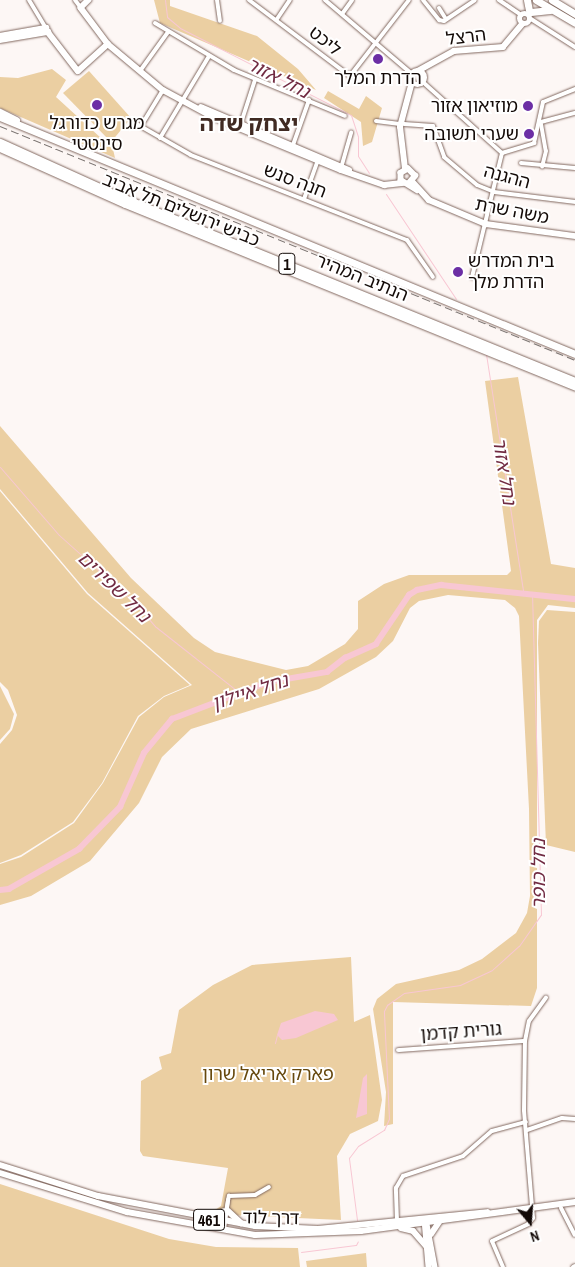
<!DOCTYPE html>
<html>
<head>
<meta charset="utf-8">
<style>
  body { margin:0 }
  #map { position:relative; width:575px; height:1267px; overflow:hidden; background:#fdf7f5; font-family:"Archivo Narrow","Noto Sans Hebrew",sans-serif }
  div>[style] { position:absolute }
  .green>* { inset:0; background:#ebcfa2 }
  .water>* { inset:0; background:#f8c7d3 }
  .stream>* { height:1px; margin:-0.5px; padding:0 0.5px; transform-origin:0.5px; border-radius:0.5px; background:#f8c7d3 }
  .river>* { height:5.5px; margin:-2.75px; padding:0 2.75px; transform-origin:2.75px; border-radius:2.75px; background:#f8c7d3 }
  .roads { filter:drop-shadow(0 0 1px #82685f) drop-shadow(0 0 1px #82685f) }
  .street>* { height:4px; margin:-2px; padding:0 2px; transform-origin:2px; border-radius:2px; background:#fff }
  .secondary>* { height:5.5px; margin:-2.75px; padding:0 2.75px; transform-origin:2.75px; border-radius:2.75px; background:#fff }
  .secondary>.ring { margin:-2.75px; padding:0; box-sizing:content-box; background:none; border:5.5px solid #fff; border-radius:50% }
  .primary>* { height:6px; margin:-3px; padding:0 3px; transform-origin:3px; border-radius:3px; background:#fff }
  .highway>* { height:7px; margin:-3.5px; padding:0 3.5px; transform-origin:3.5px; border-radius:3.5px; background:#fff }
  .rail>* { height:1px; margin-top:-0.5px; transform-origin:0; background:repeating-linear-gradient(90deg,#79726f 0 8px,transparent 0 12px) }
  .dots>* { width:14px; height:14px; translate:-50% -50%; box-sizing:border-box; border:2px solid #fff; border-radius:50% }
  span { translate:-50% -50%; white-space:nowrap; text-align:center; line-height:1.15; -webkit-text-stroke:4px #fff; paint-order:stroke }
  .shield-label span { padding:1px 4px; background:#fff; border:1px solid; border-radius:4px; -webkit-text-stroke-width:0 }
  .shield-label { font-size:16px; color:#130a07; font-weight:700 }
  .street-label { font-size:18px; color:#130a07 }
  .poi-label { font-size:18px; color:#130a07 }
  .right { translate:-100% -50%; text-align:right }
  .left { translate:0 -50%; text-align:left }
  .park-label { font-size:18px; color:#66480d }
  .water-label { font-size:19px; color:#712b42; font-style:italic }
  .district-label { font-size:22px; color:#402a22; font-weight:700 }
  .north { position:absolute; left:505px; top:1197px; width:50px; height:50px; -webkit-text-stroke:4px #fff; paint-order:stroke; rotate:162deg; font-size:14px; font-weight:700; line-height:20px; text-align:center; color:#130a07 }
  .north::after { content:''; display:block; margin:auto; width:18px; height:22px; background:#130a07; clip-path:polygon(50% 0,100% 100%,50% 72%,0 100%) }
</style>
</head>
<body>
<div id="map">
  <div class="green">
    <div style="clip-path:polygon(154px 0,170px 0,170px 6px,257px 36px,298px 69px,316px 90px,160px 23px)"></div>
    <div style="clip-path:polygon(52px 69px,66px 80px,56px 97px,113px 149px,115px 158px,0 108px,0 77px,18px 78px)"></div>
    <div style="clip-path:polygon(89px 71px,131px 118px,111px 142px,63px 93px)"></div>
    <div style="clip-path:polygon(328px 91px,359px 109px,366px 96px,382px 108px,372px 142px,363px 146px,361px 122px,324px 98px)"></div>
    <div style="clip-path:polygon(518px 377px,551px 564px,575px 568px,575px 608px,548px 605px,537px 620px,537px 988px,531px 1006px,393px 1002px,393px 1124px,384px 1126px,386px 1092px,373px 1009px,377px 999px,396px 984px,459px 970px,482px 959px,516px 933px,527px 913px,530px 896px,529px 809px,519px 616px,515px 608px,505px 600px,448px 595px,419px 601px,410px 608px,393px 641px,376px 657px,319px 689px,191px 729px,162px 757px,139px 803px,90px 861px,31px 896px,0 905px,0 864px,21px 857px,74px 823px,103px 783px,139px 717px,164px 697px,192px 685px,88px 593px,0 489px,0 426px,131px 578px,194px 638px,215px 652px,286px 670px,308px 666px,345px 644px,358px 629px,358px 601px,384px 584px,409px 575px,507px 575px,511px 571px,485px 381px)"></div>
    <div style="clip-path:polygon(0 491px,87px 594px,190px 685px,164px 696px,138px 716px,102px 783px,73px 822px,21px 855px,0 863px,0 744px,12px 730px,17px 715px,8px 690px,0 682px)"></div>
    <div style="clip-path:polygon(547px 610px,575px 612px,575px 852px,546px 845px,538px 643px,539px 621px)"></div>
    <div style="clip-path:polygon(0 686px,14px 714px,10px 729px,0 740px)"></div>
    <div style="clip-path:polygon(351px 957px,354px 1022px,370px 1015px,382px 1100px,378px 1121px,350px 1134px,337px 1156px,341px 1220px,209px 1214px,221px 1206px,228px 1168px,143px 1156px,140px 1151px,141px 1081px,162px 1069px,159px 1057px,171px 1053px,179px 1010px,213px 985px,252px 965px)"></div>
    <div style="clip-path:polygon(0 1184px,169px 1239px,216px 1247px,298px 1248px,300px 1267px,0 1267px)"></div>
    <div style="clip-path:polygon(366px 1253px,367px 1267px,307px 1267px,306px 1261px)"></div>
  </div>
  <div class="water">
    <div style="clip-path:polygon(315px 1011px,334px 1014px,338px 1020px,296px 1038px,282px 1040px,277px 1035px,281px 1023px)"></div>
    <div style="clip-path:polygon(367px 1074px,367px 1114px,356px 1118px,363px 1078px)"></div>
  </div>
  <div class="stream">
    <div style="left:165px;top:0;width:17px;rotate:83deg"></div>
    <div style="left:167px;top:17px;width:17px;rotate:40deg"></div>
    <div style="left:180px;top:28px;width:192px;rotate:27deg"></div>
    <div style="left:351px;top:115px;width:23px;rotate:72deg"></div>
    <div style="left:358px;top:137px;width:19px;rotate:90deg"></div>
    <div style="left:358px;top:156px;width:20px;rotate:57deg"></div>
    <div style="left:386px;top:194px;width:126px;rotate:56.3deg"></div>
    <div style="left:486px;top:354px;width:240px;rotate:81.1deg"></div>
    <div style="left:0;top:467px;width:90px;rotate:49.1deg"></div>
    <div style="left:59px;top:535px;width:101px;rotate:41.8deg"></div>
    <div style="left:134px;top:602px;width:33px;rotate:49deg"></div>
    <div style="left:156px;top:627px;width:108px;rotate:38.2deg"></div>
    <div style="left:275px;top:1043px;width:8px;rotate:-76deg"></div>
    <div style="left:357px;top:1220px;width:63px;rotate:-97.4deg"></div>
    <div style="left:349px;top:1158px;width:15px;rotate:-53deg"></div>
    <div style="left:358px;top:1146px;width:31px;rotate:-32deg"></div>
    <div style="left:384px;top:1130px;width:12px;rotate:-66deg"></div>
    <div style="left:389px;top:1119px;width:108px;rotate:-92.7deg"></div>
    <div style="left:384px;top:1011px;width:7px;rotate:-63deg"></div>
    <div style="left:387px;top:1005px;width:21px;rotate:-35deg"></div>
    <div style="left:404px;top:993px;width:57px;rotate:-8.1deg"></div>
    <div style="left:460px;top:985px;width:35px;rotate:-25deg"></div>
    <div style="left:492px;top:970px;width:36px;rotate:-42deg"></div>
    <div style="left:519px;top:946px;width:38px;rotate:-55deg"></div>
    <div style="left:541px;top:915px;width:323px;rotate:-91.6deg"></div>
    <div style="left:301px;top:1252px;width:55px;rotate:-7.3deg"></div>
    <div style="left:356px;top:1245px;width:4px;rotate:-63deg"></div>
  </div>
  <div class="river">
    <div style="left:0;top:890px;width:9px;rotate:-6deg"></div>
    <div style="left:9px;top:889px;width:81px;rotate:-29.7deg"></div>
    <div style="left:79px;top:849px;width:59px;rotate:-45.7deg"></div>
    <div style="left:120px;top:807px;width:59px;rotate:-66deg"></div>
    <div style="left:144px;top:753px;width:44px;rotate:-50.5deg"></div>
    <div style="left:172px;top:719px;width:104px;rotate:-20.9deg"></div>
    <div style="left:269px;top:682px;width:59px;rotate:-9.8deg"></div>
    <div style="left:327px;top:672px;width:23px;rotate:-38deg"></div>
    <div style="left:345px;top:658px;width:34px;rotate:-24deg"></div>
    <div style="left:376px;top:644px;width:59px;rotate:-56deg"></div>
    <div style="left:409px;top:595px;width:9px;rotate:-32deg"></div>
    <div style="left:417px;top:590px;width:25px;rotate:-12deg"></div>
    <div style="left:441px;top:585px;width:135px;rotate:6deg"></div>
  </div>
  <div class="roads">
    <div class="street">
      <div style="left:29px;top:0;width:33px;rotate:59deg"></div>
      <div style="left:75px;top:0;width:10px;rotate:53deg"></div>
      <div style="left:217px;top:0;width:21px;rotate:82deg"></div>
      <div style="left:249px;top:0;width:126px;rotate:37deg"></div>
      <div style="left:350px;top:76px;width:96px;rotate:-52.2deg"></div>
      <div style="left:325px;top:0;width:114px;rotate:40.4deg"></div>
      <div style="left:423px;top:0;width:26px;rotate:51deg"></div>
      <div style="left:439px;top:20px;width:5px;rotate:11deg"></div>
      <div style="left:444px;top:21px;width:37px;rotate:-34deg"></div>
      <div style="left:499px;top:0;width:27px;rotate:34deg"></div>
      <div style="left:439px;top:8px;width:13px;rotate:58deg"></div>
      <div style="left:342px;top:14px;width:17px;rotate:-54deg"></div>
      <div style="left:277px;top:19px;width:23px;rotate:-56deg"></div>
      <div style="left:531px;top:19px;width:52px;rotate:32.5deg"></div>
      <div style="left:155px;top:23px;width:92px;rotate:30.7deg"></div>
      <div style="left:234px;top:70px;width:120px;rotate:22.5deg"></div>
      <div style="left:140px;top:71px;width:48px;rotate:-54.3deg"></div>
      <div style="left:424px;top:83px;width:105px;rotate:41.9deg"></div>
      <div style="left:502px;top:153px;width:128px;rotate:103.6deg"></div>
      <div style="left:376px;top:121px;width:24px;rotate:7deg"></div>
      <div style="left:541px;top:122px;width:35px;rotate:-15deg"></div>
      <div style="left:135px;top:123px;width:64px;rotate:29.7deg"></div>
      <div style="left:191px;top:155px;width:232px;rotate:21.5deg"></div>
      <div style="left:407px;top:240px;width:45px;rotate:54.9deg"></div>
      <div style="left:241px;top:123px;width:45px;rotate:-72deg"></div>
      <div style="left:404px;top:124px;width:29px;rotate:4deg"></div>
      <div style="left:433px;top:126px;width:33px;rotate:70deg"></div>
      <div style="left:444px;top:157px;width:43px;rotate:40.3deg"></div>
      <div style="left:477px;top:185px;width:18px;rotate:22deg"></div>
      <div style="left:494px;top:192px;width:82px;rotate:7deg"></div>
      <div style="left:541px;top:124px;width:27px;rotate:80deg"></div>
      <div style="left:546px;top:151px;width:16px;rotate:104deg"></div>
      <div style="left:141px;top:126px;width:42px;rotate:-58.6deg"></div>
      <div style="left:160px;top:138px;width:96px;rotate:-59.1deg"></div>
      <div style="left:293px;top:145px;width:48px;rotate:-70.4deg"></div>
      <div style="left:502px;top:153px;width:34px;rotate:-17deg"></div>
      <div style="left:534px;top:143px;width:42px;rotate:-77.6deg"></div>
      <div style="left:543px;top:102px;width:35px;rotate:-22deg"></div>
      <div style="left:521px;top:163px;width:54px;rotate:5.3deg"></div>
      <div style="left:341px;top:168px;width:37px;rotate:-74deg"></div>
      <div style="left:304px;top:199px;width:41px;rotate:-70.3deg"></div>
      <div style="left:398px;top:1050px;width:127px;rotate:-4.1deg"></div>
      <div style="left:527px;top:1130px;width:37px;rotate:-19deg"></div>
      <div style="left:562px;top:1118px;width:13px;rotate:4deg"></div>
      <div style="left:561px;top:1208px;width:30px;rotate:63deg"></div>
      <div style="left:397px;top:1221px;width:33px;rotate:-92deg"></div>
      <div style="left:396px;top:1188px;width:14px;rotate:-60deg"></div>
      <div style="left:403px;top:1176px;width:63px;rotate:-18.4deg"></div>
      <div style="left:463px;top:1156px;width:38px;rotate:-41deg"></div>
      <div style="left:492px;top:1131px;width:35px;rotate:-15deg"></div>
      <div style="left:223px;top:1229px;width:34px;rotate:-80deg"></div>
      <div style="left:229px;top:1196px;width:26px;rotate:-2deg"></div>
      <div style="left:255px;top:1195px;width:16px;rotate:-30deg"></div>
      <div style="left:224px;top:1229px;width:30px;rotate:-82deg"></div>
      <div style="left:503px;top:1267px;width:28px;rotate:-113deg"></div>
      <div style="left:492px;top:1241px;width:40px;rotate:-25deg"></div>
      <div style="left:528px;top:1224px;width:8px;rotate:-50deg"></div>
      <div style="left:533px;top:1218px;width:108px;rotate:-94.8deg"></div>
      <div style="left:524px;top:1110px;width:69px;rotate:-89.2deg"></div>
      <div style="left:525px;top:1041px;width:20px;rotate:-79deg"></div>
      <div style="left:529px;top:1021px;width:29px;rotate:-54deg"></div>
      <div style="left:573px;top:1267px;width:2px;rotate:-27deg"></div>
    </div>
    <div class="secondary">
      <div style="left:89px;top:0;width:11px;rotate:135deg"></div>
      <div style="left:81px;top:8px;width:45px;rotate:53.1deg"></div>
      <div style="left:108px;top:44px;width:72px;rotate:39.9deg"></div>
      <div style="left:163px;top:90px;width:59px;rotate:28.3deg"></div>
      <div style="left:215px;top:118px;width:136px;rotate:22.4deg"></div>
      <div style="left:341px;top:170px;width:46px;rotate:19.2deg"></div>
      <div style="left:384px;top:185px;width:20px;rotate:-6deg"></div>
      <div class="ring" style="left:519.5px;top:13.5px;width:5.5px;height:5.5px"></div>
      <div style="left:0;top:36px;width:47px;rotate:-9.9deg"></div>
      <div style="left:0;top:40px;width:49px;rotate:-9.5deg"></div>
      <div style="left:48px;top:32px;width:49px;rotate:52.4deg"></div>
      <div style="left:78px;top:71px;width:40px;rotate:-42deg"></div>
      <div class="ring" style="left:411px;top:71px;width:8.5px;height:8.5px"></div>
      <div style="left:418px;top:71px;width:41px;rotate:-29.1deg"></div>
      <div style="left:454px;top:51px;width:49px;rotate:-4.7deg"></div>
      <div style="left:503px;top:47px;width:30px;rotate:-50deg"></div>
      <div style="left:201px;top:107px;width:161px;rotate:23.1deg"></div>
      <div style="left:405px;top:169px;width:42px;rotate:-96.8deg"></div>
      <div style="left:400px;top:127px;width:47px;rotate:-75.1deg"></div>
      <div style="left:413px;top:182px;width:24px;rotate:48deg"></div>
      <div style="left:429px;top:200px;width:62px;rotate:22.8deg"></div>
      <div style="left:486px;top:224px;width:90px;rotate:7.7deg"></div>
      <div style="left:408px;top:184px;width:11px;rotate:-49deg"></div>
      <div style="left:415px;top:176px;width:10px;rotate:-135deg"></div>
      <div style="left:408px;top:169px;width:8px;rotate:150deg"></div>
      <div style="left:401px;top:173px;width:7px;rotate:90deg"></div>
      <div style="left:401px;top:180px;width:19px;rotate:32deg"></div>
      <div style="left:426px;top:1219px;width:49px;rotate:79.4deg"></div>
      <div style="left:425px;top:1220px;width:47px;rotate:85.1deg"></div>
    </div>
    <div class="primary">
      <div style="left:0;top:1165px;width:103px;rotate:17.6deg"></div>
      <div style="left:98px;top:1196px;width:160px;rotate:10.8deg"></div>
      <div style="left:255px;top:1226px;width:63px;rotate:2.7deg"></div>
      <div style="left:318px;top:1229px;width:170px;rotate:-5.7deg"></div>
      <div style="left:0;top:1173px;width:133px;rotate:17.1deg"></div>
      <div style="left:127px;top:1212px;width:130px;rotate:10.2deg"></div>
      <div style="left:255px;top:1235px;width:106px;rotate:-2.2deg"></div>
      <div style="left:361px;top:1231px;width:216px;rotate:-7.7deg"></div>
      <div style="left:228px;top:1211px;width:18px;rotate:43deg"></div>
      <div style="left:207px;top:1218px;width:18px;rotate:-22deg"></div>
      <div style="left:401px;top:1228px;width:12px;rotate:14deg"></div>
      <div style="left:413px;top:1231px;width:20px;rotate:49deg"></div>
      <div style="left:431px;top:1234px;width:14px;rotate:-56deg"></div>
    </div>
    <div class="highway">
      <div style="left:527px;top:0;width:10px;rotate:79deg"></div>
      <div style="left:536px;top:0;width:45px;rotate:30.5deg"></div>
      <div style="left:552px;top:0;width:27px;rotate:31deg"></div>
      <div style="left:531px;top:12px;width:19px;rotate:-6deg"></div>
      <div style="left:0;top:112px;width:18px;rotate:27deg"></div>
      <div style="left:0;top:117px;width:622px;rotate:22.4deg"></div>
      <div style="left:0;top:142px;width:134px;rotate:24.3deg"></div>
      <div style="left:122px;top:197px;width:489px;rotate:22.1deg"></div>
      <div style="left:0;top:148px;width:137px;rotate:24.1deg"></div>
      <div style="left:125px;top:204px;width:486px;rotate:22.1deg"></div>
    </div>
  </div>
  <div class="rail">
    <div style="left:0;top:126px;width:621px;rotate:22.14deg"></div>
  </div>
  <div class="dots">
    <div style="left:378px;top:59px;background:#6c2fa5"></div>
    <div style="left:97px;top:105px;background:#6c2fa5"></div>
    <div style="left:528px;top:106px;background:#6c2fa5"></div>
    <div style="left:529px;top:134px;background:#6c2fa5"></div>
    <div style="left:458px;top:272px;background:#6c2fa5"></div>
  </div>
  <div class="shield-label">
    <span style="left:287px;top:264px">1</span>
    <span style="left:209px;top:1220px">461</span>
  </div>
  <div class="street-label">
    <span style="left:466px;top:37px;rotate:-7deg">הרצל</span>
    <span style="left:325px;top:41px;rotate:39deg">ליכט</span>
    <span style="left:507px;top:177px;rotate:15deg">ההגנה</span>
    <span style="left:295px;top:181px;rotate:21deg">חנה סנש</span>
    <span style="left:181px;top:210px;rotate:22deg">כביש ירושלים תל אביב</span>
    <span style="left:512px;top:211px;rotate:11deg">משה שרת</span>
    <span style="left:362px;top:278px;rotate:22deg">הנתיב המהיר</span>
    <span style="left:461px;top:1032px;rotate:-4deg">גורית קדמן</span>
    <span style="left:271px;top:1218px;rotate:1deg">דרך לוד</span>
  </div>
  <div class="poi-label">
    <span style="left:378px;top:78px">הדרת המלך</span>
    <span class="right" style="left:518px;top:106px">מוזיאון אזור</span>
    <span style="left:97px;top:134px">מגרש כדורגל<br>סינטטי</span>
    <span class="right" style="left:519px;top:134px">שערי תשובה</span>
    <span class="left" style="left:468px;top:272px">בית המדרש<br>הדרת מלך</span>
  </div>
  <div class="park-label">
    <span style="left:268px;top:1074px">פארק אריאל שרון</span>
  </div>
  <div class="water-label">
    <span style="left:278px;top:78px;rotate:27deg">נחל אזור</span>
    <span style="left:504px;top:471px;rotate:81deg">נחל אזור</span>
    <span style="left:114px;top:587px;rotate:44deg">נחל שפירים</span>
    <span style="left:250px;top:692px;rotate:-18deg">נחל איילון</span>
    <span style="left:539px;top:874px;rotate:-90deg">נחל כופר</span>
  </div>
  <div class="district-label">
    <span style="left:249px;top:124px">יצחק שדה</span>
  </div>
  <div class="north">N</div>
</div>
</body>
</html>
